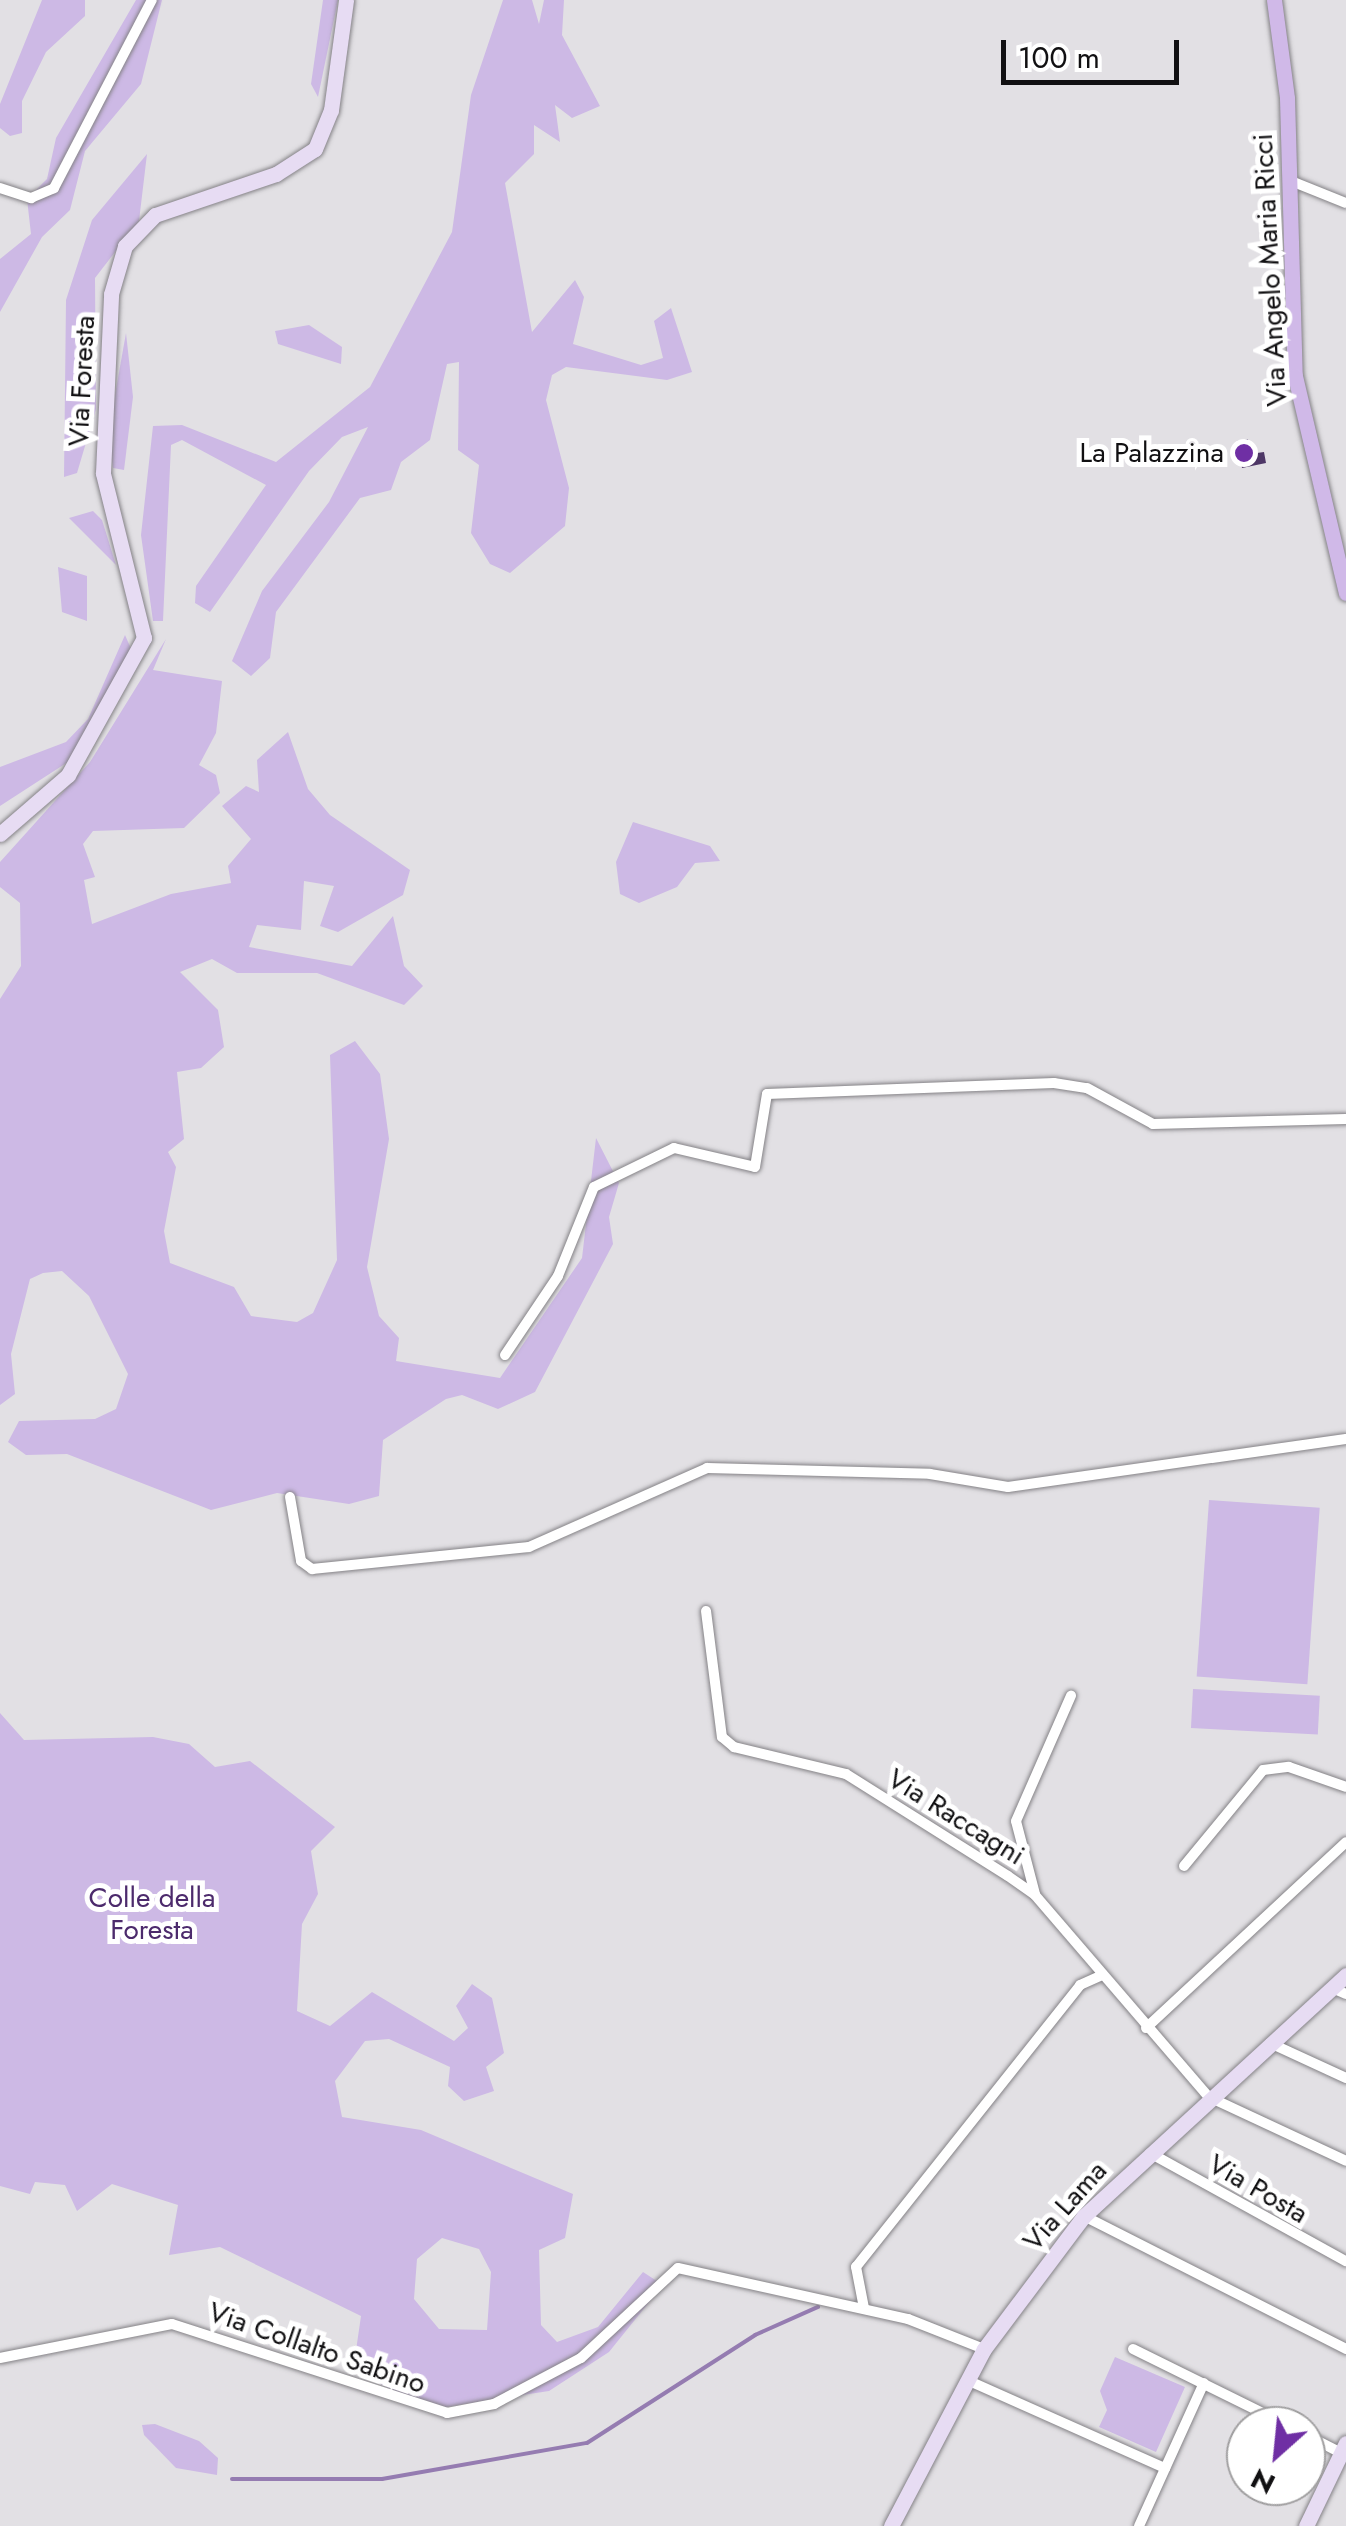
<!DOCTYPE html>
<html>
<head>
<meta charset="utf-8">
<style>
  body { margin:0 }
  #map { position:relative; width:1346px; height:2526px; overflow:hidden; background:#e2e0e4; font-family:Jost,sans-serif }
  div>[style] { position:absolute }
  .green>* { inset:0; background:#cdb9e5; transform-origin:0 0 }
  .stream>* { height:4px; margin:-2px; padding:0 2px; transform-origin:2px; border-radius:2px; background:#957cb1 }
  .building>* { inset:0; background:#4e3766 }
  .roads { filter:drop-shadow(0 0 2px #848286) drop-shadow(0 0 2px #848286) }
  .minor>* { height:10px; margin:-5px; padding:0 5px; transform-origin:5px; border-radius:5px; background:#fff }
  .secondary>* { height:15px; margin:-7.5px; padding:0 7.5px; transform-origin:7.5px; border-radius:7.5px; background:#e7dcf3 }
  .primary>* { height:15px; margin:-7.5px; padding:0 7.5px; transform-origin:7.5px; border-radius:7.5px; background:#d0b9e8 }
  .dots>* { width:28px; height:28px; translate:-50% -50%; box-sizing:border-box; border:5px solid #fff; border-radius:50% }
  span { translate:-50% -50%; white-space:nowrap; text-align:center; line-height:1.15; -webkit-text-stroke:10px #fff; paint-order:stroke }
  .street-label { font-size:28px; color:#111012 }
  .poi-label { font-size:28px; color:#111012 }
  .right { translate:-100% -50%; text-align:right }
  .park-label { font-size:28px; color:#4c2a6c }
  .north { position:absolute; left:1226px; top:2406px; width:100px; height:100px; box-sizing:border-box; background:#fff; border:2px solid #a09fa0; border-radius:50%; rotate:207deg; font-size:28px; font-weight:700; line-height:40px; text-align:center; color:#111012 }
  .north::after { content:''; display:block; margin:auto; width:35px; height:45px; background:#6f2fa4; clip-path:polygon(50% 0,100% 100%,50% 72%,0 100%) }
  .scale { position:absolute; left:1001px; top:40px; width:178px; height:45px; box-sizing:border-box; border:5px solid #111012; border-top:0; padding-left:12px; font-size:30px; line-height:35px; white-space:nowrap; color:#111012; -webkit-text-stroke:8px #fff; paint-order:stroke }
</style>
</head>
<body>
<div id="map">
  <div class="green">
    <div style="clip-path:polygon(42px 0,85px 0,85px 16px,46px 52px,22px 101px,22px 133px,10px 136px,0 128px,0 104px)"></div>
    <div style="clip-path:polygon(136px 0,162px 0,141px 84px,85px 151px,70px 210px,42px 237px,0 312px,0 259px,31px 234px,27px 199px,47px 179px,56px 138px)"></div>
    <div style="clip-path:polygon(323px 0,338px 0,318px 97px,311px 84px)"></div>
    <div style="clip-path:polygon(503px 0,532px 0,539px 24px,544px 0,564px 0,562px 35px,600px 106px,572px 118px,555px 105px,560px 142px,534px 125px,534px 154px,505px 183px,532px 332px,575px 280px,584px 297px,573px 344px,641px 365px,663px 358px,654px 321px,671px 308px,692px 372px,667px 380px,566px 367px,552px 375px,546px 400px,569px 488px,565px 526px,510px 573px,490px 564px,471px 533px,479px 465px,458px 450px,459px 362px,447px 364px,430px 440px,401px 462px,391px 490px,360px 498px,276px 612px,270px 658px,251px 676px,232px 661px,262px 591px,329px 502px,368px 427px,342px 437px,309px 471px,210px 612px,195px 603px,196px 586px,266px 485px,182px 440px,171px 445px,163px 621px,153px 621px,141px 535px,153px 426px,182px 425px,276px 462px,370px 387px,452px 232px,471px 95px)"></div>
    <div style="clip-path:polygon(147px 154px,139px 221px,95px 278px,96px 409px,77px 473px,64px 477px,66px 300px,92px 220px)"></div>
    <div style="clip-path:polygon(309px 325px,342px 347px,341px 364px,278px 344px,275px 331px)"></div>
    <div style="clip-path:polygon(126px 333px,133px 397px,124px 470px,113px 468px,108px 434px)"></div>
    <div style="clip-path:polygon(93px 511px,102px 520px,116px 565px,69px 518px)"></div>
    <div style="clip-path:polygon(58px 567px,87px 576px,87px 621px,62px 612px)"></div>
    <div style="clip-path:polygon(125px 635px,132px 651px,71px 760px,0 806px,0 767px,66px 742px,88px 719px)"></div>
    <div style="clip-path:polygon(166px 639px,153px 670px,222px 681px,216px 733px,199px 765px,216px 775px,220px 793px,184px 828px,93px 831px,83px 844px,95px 877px,84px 880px,92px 924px,171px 894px,231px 883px,228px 866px,251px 839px,222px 806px,246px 786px,259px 792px,257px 760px,288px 732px,308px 789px,330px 815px,410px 870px,403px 895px,338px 932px,320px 926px,334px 886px,304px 881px,301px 930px,257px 925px,249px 947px,352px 966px,393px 916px,404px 966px,423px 986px,404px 1005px,317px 973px,237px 973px,212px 959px,180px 972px,218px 1010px,224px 1047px,201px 1068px,177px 1072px,184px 1139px,168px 1152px,176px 1167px,164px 1231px,170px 1263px,234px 1287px,251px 1316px,297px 1322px,313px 1313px,337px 1260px,330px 1055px,355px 1041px,380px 1074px,389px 1139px,367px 1267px,379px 1316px,399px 1338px,396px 1361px,500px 1378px,582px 1258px,596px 1138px,619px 1183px,609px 1217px,613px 1244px,535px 1392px,498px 1409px,462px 1395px,446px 1399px,383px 1440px,379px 1496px,349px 1504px,277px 1493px,211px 1510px,67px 1454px,26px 1455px,8px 1442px,19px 1421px,95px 1419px,116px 1409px,128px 1374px,89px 1296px,62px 1271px,43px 1273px,30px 1279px,11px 1354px,15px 1394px,0 1405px,0 999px,21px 966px,20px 903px,0 887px,0 862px,90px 762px)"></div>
    <div style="clip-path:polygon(633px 822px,710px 846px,720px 861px,695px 863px,677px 887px,639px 903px,620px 894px,616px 862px)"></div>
    <div style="left:1209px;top:1500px;width:111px;height:177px;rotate:4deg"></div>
    <div style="left:1193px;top:1689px;width:127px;height:39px;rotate:3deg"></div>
    <div style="clip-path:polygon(evenodd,0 1713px,24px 1740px,153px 1737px,189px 1744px,215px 1767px,250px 1761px,335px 1827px,311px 1851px,318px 1894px,302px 1924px,297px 2011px,330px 2026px,372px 1992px,454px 2041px,468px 2028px,456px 2006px,472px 1984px,492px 1998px,504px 2053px,486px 2067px,494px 2091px,464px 2101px,448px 2086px,450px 2067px,389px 2039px,365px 2041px,335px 2081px,342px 2117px,421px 2130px,573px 2194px,565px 2238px,539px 2250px,541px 2325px,557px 2342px,598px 2327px,643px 2272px,663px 2285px,609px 2352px,549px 2391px,433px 2409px,353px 2371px,361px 2316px,220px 2247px,169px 2255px,178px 2205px,112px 2184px,77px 2211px,65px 2185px,35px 2182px,30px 2194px,0 2186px,0 1713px,442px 2238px,479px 2249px,491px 2272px,487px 2330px,439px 2329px,414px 2299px,417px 2259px,442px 2238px)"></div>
    <div style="clip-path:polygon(1115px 2357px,1185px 2387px,1156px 2452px,1099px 2427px,1107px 2410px,1100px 2391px)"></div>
    <div style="clip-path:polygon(155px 2424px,199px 2441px,218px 2458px,217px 2475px,176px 2468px,144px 2435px,142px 2425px)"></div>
  </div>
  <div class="stream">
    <div style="left:232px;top:2479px;width:150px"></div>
    <div style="left:382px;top:2479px;width:208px;rotate:-10deg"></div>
    <div style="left:587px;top:2443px;width:200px;rotate:-32.7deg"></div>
    <div style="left:755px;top:2335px;width:69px;rotate:-24deg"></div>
  </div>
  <div class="building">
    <div style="clip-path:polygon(1248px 439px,1250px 454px,1264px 452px,1266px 463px,1242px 468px,1237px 441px)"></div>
  </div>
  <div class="roads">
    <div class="minor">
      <div style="left:1291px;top:181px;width:59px;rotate:21.8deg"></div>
      <div style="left:0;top:188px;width:33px;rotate:18deg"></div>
      <div style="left:31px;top:198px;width:25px;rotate:-23deg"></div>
      <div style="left:54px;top:188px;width:212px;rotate:-62.5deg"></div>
      <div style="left:505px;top:1355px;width:95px;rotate:-56.1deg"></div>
      <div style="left:558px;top:1276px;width:96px;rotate:-68deg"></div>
      <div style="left:594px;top:1187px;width:89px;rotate:-26deg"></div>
      <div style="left:674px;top:1148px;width:83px;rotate:13.2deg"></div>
      <div style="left:755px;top:1167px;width:74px;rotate:-80.7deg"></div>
      <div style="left:767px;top:1094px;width:287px;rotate:-2.2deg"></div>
      <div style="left:1054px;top:1083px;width:33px;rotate:9deg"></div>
      <div style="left:1087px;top:1088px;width:75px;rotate:28.6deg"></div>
      <div style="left:1153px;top:1124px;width:193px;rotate:-1.5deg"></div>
      <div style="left:290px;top:1497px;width:65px;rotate:80.2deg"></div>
      <div style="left:301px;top:1561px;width:14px;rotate:36deg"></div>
      <div style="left:312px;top:1569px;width:218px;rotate:-5.8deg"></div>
      <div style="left:529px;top:1547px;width:195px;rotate:-23.9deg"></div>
      <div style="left:707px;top:1468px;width:223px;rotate:1.5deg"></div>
      <div style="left:930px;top:1474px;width:79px;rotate:9.5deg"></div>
      <div style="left:1008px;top:1487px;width:341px;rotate:-8.1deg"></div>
      <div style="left:706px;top:1611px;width:127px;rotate:82.8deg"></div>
      <div style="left:722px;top:1737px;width:16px;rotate:40deg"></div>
      <div style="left:734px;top:1747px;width:115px;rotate:13.6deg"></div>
      <div style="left:846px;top:1774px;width:191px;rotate:32.2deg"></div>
      <div style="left:1008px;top:1876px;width:33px;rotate:35deg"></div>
      <div style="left:1035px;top:1895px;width:267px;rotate:49.3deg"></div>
      <div style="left:1209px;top:2097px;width:151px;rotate:25deg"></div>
      <div style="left:1184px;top:1866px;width:124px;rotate:-50.5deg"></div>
      <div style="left:1263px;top:1770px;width:26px;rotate:-7deg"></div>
      <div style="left:1289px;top:1767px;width:60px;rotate:19.3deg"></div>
      <div style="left:1035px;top:1894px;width:75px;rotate:-104.6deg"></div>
      <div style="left:1016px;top:1821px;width:137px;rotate:-66.3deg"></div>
      <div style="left:1332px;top:1988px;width:15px;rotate:23deg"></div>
      <div style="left:1146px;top:2028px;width:273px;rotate:-42.9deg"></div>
      <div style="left:1270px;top:2043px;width:84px;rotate:24.7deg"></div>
      <div style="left:1150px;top:2153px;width:224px;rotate:28.9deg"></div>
      <div style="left:1084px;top:2216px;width:294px;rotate:26.9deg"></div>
      <div style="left:864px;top:2308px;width:42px;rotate:-101deg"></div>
      <div style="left:856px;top:2267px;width:360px;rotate:-51.5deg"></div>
      <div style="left:1080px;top:1985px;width:22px;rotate:-24deg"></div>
      <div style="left:1133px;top:2349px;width:174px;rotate:26.3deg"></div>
      <div style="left:0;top:2358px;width:175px;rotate:-11.2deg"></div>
      <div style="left:172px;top:2324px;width:289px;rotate:17.9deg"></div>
      <div style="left:447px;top:2413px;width:48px;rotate:-10.8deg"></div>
      <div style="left:494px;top:2404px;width:98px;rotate:-27.9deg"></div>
      <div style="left:581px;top:2358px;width:132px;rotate:-42.9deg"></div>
      <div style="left:678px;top:2268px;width:236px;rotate:12.5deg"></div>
      <div style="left:908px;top:2319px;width:82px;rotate:21.5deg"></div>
      <div style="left:967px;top:2380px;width:217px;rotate:24deg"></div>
      <div style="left:1306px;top:2435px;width:39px;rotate:27deg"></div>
      <div style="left:1139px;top:2526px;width:157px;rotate:-65.6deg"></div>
    </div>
    <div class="secondary">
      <div style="left:0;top:834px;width:90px;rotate:-40.9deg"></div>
      <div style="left:68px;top:775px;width:157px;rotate:-61deg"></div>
      <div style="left:144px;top:638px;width:170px;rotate:-104deg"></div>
      <div style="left:103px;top:473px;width:179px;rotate:-87.4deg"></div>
      <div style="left:111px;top:294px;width:50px;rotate:-73.7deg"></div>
      <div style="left:125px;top:246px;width:43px;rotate:-45.9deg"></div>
      <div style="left:155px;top:215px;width:128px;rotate:-18.7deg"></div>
      <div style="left:276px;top:174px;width:46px;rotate:-32.7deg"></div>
      <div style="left:315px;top:149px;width:42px;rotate:-67.7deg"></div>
      <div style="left:331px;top:110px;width:111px;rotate:-82.2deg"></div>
      <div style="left:891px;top:2526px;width:200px;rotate:-62.3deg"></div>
      <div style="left:984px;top:2349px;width:166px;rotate:-53.1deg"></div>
      <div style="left:1084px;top:2216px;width:356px;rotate:-42.6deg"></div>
      <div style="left:1306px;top:2526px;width:92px;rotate:-64.3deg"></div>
    </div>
    <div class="primary">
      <div style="left:1274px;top:0;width:99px;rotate:82.4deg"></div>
      <div style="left:1287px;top:98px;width:278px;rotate:88.4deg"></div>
      <div style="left:1295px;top:376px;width:223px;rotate:76.8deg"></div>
    </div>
  </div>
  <div class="dots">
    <div style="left:1244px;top:453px;background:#6f2fa4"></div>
  </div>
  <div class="street-label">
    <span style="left:1270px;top:270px;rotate:-93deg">Via Angelo Maria Ricci</span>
    <span style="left:82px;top:381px;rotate:-87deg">Via Foresta</span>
    <span style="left:956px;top:1817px;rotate:32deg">Via Raccagni</span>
    <span style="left:1258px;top:2189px;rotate:30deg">Via Posta</span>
    <span style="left:1065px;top:2206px;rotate:-48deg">Via Lama</span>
    <span style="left:317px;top:2348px;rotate:19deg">Via Collalto Sabino</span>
  </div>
  <div class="poi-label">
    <span class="right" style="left:1224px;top:453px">La Palazzina</span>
  </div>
  <div class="park-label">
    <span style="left:152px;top:1914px">Colle della<br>Foresta</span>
  </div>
  <div class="north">N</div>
  <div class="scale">100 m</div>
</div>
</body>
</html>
